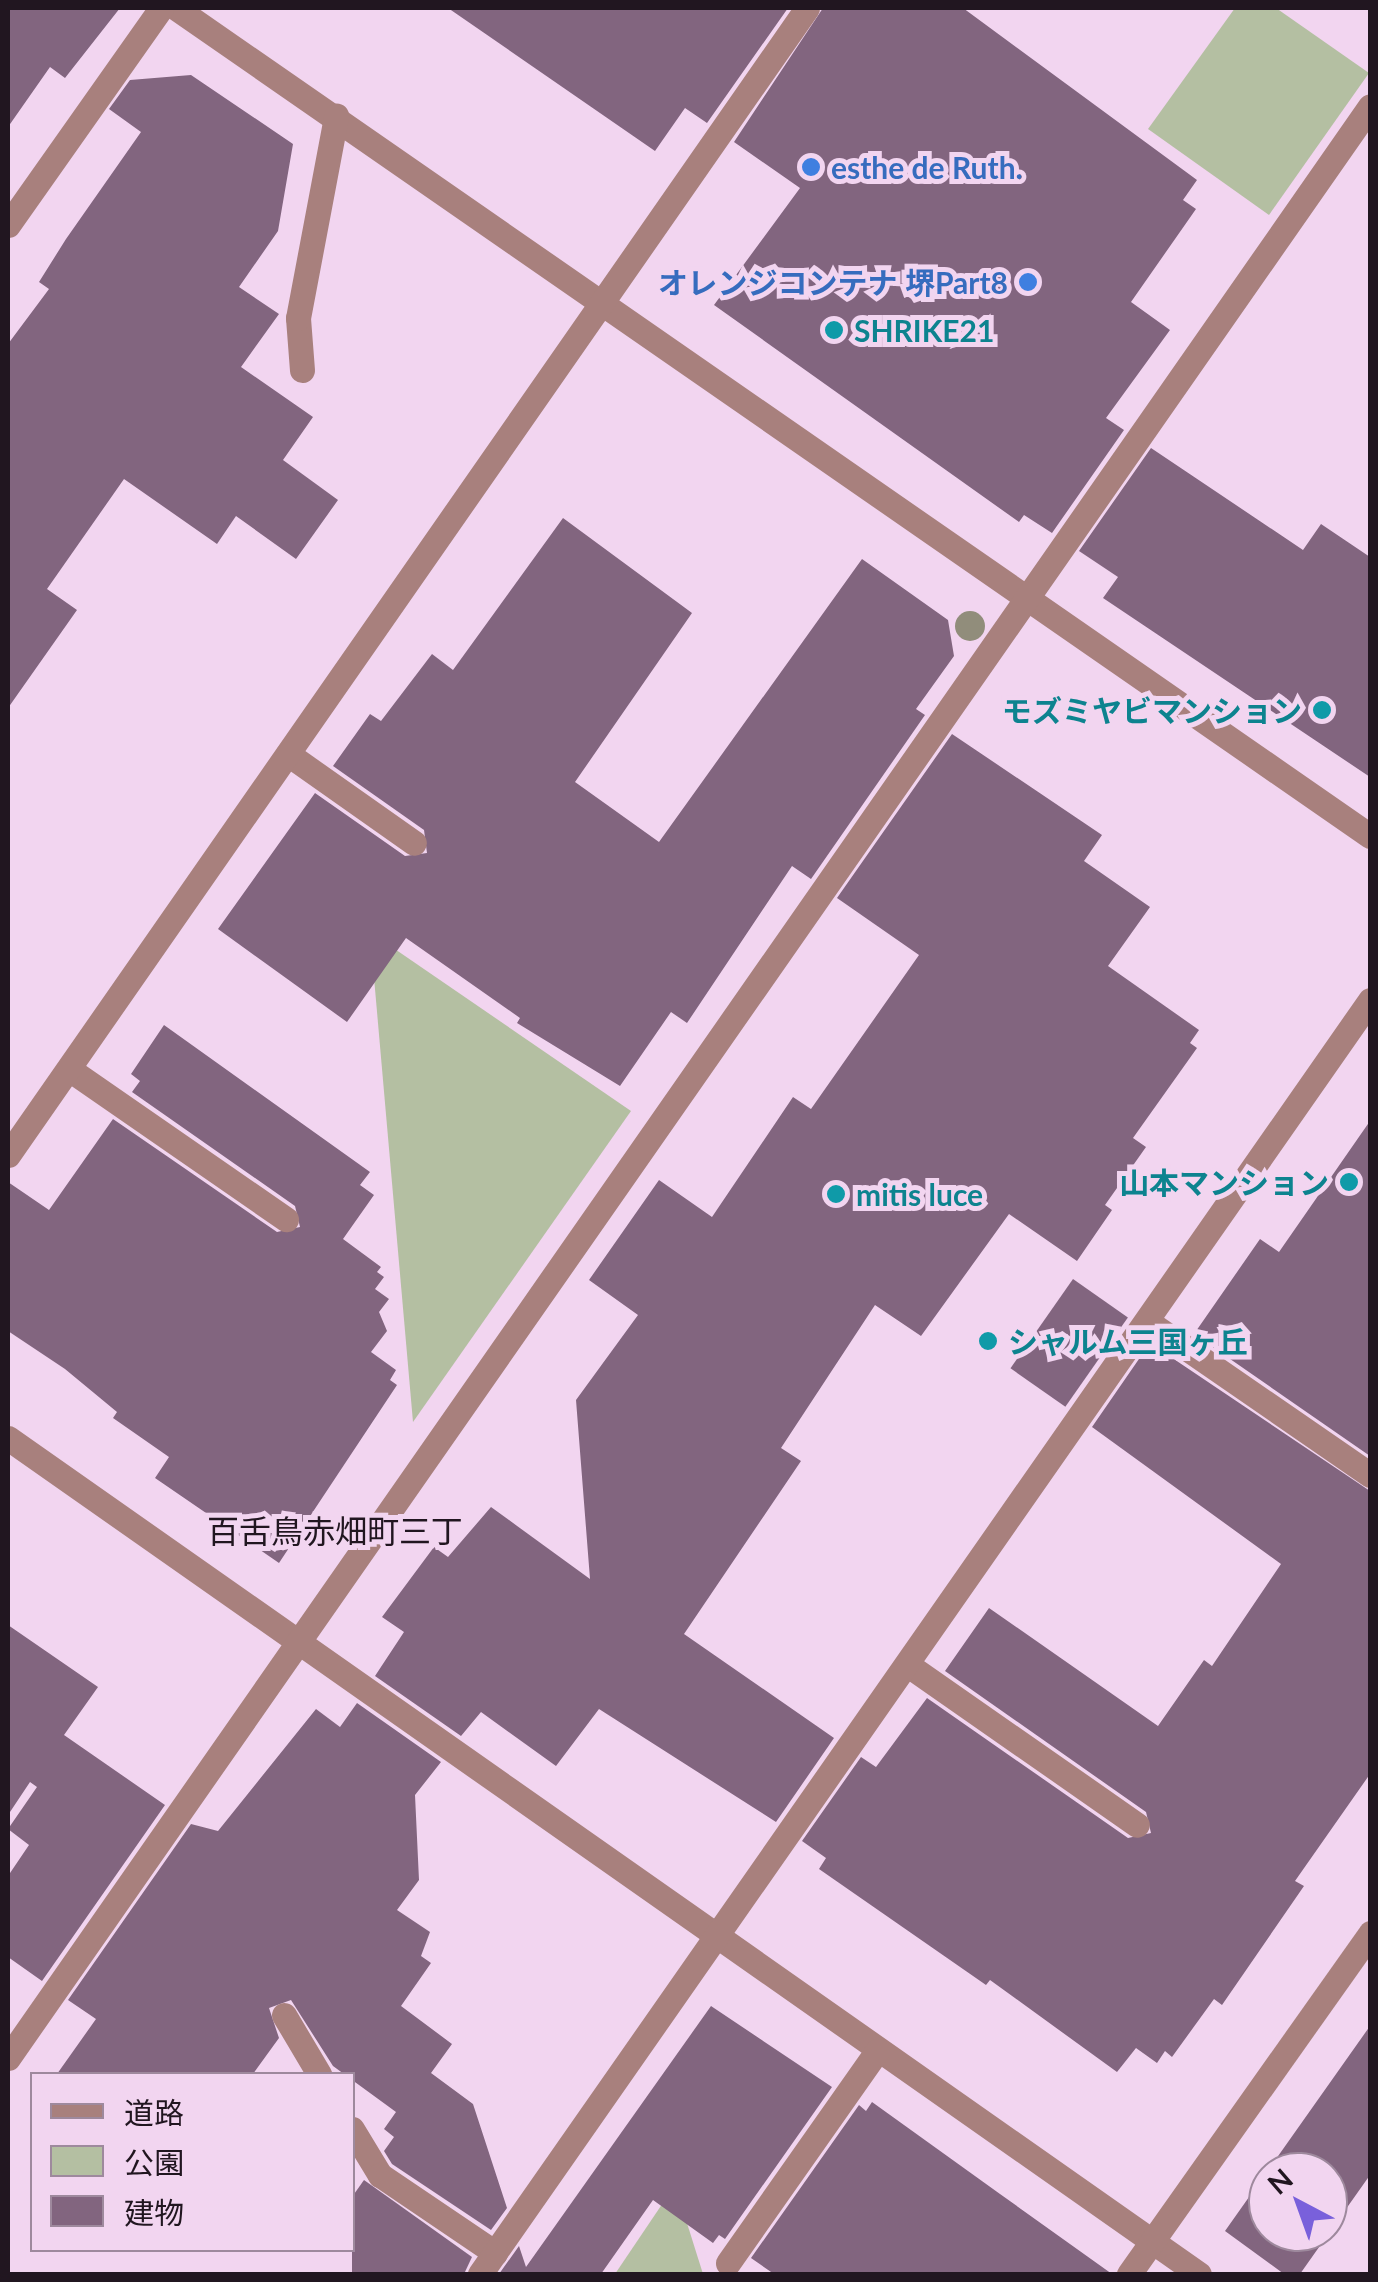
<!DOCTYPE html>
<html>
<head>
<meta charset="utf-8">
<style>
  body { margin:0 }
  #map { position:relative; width:1378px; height:2282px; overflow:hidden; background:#f2d5f0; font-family:Lato,"Noto Sans JP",sans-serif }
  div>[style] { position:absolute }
  .green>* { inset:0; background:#b4bfa2 }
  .building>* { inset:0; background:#82657f; transform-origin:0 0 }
  .minor>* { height:25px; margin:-12.5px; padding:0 12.5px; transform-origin:12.5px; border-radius:12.5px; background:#a8807d }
  .trees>* { width:30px; height:30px; margin:-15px; border-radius:50%; background:#918d7b }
  .dots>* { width:28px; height:28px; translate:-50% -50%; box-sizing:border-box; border:5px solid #f2d5f0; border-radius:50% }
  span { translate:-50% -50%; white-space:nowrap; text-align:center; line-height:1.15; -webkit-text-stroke:10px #f2d5f0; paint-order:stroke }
  .shop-label { font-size:30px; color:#366cbe; font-weight:700 }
  .left { translate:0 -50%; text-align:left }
  .right { translate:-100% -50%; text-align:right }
  .culture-label { font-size:30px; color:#0d838f; font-weight:700 }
  .neighbourhood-label { font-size:32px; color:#211620 }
  .frame { position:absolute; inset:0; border:10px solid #211620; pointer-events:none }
  .legend { position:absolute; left:30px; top:2072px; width:325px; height:180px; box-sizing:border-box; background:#f2d5f0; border:2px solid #9e899d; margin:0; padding:12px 18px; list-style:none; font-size:30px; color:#211620 }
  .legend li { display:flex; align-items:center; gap:20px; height:50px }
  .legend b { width:50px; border:2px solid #9e899d }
  .north { position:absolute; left:1248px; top:2152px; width:100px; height:100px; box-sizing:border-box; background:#f2d5f0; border:2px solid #9e899d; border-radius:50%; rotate:319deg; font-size:28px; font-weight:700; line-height:40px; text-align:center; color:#211620 }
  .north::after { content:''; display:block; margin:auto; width:35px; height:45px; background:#7960db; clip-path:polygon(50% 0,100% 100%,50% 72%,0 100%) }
</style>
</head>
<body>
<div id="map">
  <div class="green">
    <div style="clip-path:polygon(1235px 8px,1276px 8px,1369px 73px,1269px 215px,1148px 129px)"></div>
    <div style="clip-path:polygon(370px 932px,631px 1111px,413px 1422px)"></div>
    <div style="clip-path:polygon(675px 2185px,703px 2274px,615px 2274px)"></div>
  </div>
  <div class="building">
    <div style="clip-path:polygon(8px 8px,120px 8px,65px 78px,50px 67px,8px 127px)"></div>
    <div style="clip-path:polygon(448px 8px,788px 8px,707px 123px,685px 108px,655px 151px)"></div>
    <div style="clip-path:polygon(823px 8px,963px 8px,1197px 180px,1183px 200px,1196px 209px,1131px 302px,1170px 330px,1106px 418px,1124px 430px,1052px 533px,1024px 515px,1019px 522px,714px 305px,800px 188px,734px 142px)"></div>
    <div style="clip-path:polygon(191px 75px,293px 144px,278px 231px,239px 287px,279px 314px,241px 367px,313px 417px,283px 460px,338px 500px,296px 559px,236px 516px,217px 544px,124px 479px,47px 589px,77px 610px,8px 708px,8px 344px,49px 289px,39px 282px,66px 239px,141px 132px,109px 109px,130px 80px)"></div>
    <div style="clip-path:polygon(1151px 448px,1303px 550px,1321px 524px,1370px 557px,1370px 777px,1103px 598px,1118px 577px,1079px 551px)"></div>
    <div style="clip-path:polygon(563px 518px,692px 613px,575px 782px,659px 842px,862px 559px,948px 620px,954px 656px,916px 709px,925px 715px,811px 879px,792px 866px,687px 1023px,671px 1012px,620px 1086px,517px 1023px,520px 1018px,406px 938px,347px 1022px,218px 929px,315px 793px,405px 856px,427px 853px,424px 830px,333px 766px,370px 714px,381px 721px,432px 654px,453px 670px)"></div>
    <div style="clip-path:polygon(952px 734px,1102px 835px,1084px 861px,1150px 907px,1108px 966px,1199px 1030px,1190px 1043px,1197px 1048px,1133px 1138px,1146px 1147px,1105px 1205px,1112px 1210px,1077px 1261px,1009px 1214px,921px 1336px,875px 1305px,781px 1448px,801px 1461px,684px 1634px,834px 1738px,776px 1822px,599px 1709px,556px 1766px,481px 1712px,461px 1736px,375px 1676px,404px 1632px,382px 1617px,434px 1547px,448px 1557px,491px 1507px,590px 1579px,576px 1400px,638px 1315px,589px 1280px,659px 1180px,712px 1217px,793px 1097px,811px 1109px,919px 955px,837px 898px)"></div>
    <div style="clip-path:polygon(164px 1025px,370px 1172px,360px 1185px,374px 1195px,343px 1239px,381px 1267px,377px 1272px,384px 1277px,375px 1289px,389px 1299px,379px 1312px,387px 1331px,371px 1352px,396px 1370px,390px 1380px,397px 1385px,279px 1563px,155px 1478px,169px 1457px,113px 1418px,117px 1412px,65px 1369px,8px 1331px,8px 1182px,49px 1210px,113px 1119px,277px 1232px,300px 1227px,295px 1206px,132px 1092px,140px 1081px,131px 1074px)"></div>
    <div style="clip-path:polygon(1370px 1121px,1370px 1456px,1194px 1334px,1260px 1239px,1279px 1252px)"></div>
    <div style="left:1073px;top:1279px;width:67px;height:109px;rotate:35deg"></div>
    <div style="clip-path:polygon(1150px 1343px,1370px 1491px,1370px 1774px,1295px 1881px,1304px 1886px,1222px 2005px,1214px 1999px,1172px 2057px,1165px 2051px,1157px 2063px,1136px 2048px,1117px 2072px,990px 1980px,986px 1985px,819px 1869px,826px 1858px,802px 1841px,861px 1757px,876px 1767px,927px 1698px,1128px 1838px,1151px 1833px,1146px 1812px,945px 1671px,989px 1608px,1158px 1726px,1204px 1660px,1212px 1666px,1281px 1564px,1092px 1427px)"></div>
    <div style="clip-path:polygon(8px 1625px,98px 1687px,64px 1735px,165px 1805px,42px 1981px,8px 1957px,8px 1876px,29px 1845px,8px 1829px,37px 1787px,30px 1782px,8px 1815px)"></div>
    <div style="clip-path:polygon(357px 1703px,441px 1762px,415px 1795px,419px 1880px,397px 1910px,430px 1932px,421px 1956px,431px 1963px,401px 2006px,452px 2044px,431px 2073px,473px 2104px,507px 2208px,491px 2230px,392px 2164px,384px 2151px,394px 2137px,384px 2129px,396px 2112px,333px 2066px,291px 2000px,269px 2008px,279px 2038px,253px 2074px,57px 2074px,96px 2019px,68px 2000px,191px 1824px,218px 1831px,316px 1709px,340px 1727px)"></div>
    <div style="clip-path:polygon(711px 2006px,832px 2087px,725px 2239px,719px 2235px,713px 2243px,653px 2200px,601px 2274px,499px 2274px,519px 2246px,526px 2267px)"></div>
    <div style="clip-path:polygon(evenodd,1370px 2026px,1370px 2175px,1300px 2274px,1284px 2274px,1225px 2231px,1370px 2026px,1268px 2172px,1328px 2172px,1328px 2232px,1268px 2232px,1268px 2172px)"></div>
    <div style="clip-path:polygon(872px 2102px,1000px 2194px,1112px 2274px,774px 2274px,751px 2258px,859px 2105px,866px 2111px)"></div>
    <div style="clip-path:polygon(364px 2180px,472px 2257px,464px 2274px,352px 2274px,352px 2197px)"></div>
  </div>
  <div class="minor">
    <div style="left:176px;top:8px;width:1453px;rotate:34.74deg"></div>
    <div style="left:8px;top:225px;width:266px;rotate:-54.8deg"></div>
    <div style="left:302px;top:370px;width:52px;rotate:-94.4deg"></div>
    <div style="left:298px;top:318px;width:206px;rotate:-79.3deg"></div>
    <div style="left:288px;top:754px;width:154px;rotate:35.2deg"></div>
    <div style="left:69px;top:1069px;width:264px;rotate:34.7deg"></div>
    <div style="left:8px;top:1155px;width:1398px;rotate:-55.14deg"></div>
    <div style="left:1147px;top:1321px;width:271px;rotate:34.6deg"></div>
    <div style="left:8px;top:1438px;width:1455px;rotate:35.07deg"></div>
    <div style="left:908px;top:1665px;width:279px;rotate:34.9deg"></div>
    <div style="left:284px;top:2015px;width:69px;rotate:59.3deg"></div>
    <div style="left:8px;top:2058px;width:2380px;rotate:-55.09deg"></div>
    <div style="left:352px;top:2129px;width:54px;rotate:58.7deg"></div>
    <div style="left:380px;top:2175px;width:139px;rotate:34.1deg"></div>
    <div style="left:728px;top:2263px;width:259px;rotate:-54.9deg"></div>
    <div style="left:480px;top:2274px;width:1554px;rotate:-55.06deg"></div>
    <div style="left:1129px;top:2274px;width:418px;rotate:-54.7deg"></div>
  </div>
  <div class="trees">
    <div style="left:970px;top:626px"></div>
  </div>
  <div class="dots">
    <div style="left:811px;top:167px;background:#3f7fe0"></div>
    <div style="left:1028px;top:282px;background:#3f7fe0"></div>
    <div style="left:834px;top:330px;background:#0f9aa8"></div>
    <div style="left:1322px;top:710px;background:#0f9aa8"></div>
    <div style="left:1349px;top:1182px;background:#0f9aa8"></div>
    <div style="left:836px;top:1194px;background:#0f9aa8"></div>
    <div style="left:988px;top:1341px;background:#0f9aa8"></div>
  </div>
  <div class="shop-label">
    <span class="left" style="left:831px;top:167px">esthe de Ruth.</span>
    <span class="right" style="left:1008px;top:282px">オレンジコンテナ 堺Part8</span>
  </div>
  <div class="culture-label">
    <span class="left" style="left:854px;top:330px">SHRIKE21</span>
    <span class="right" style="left:1302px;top:710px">モズミヤビマンション</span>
    <span class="right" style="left:1329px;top:1182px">山本マンション</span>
    <span class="left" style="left:856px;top:1194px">mitis luce</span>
    <span class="left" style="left:1008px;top:1341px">シャルム三国ヶ丘</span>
  </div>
  <div class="neighbourhood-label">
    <span style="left:335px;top:1531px">百舌鳥赤畑町三丁</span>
  </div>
  <div class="frame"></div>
  <ul class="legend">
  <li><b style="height:12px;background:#a8807d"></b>道路</li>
  <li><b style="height:28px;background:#b4bfa2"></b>公園</li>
  <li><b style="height:28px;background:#82657f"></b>建物</li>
  </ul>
  <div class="north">N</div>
</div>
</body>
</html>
